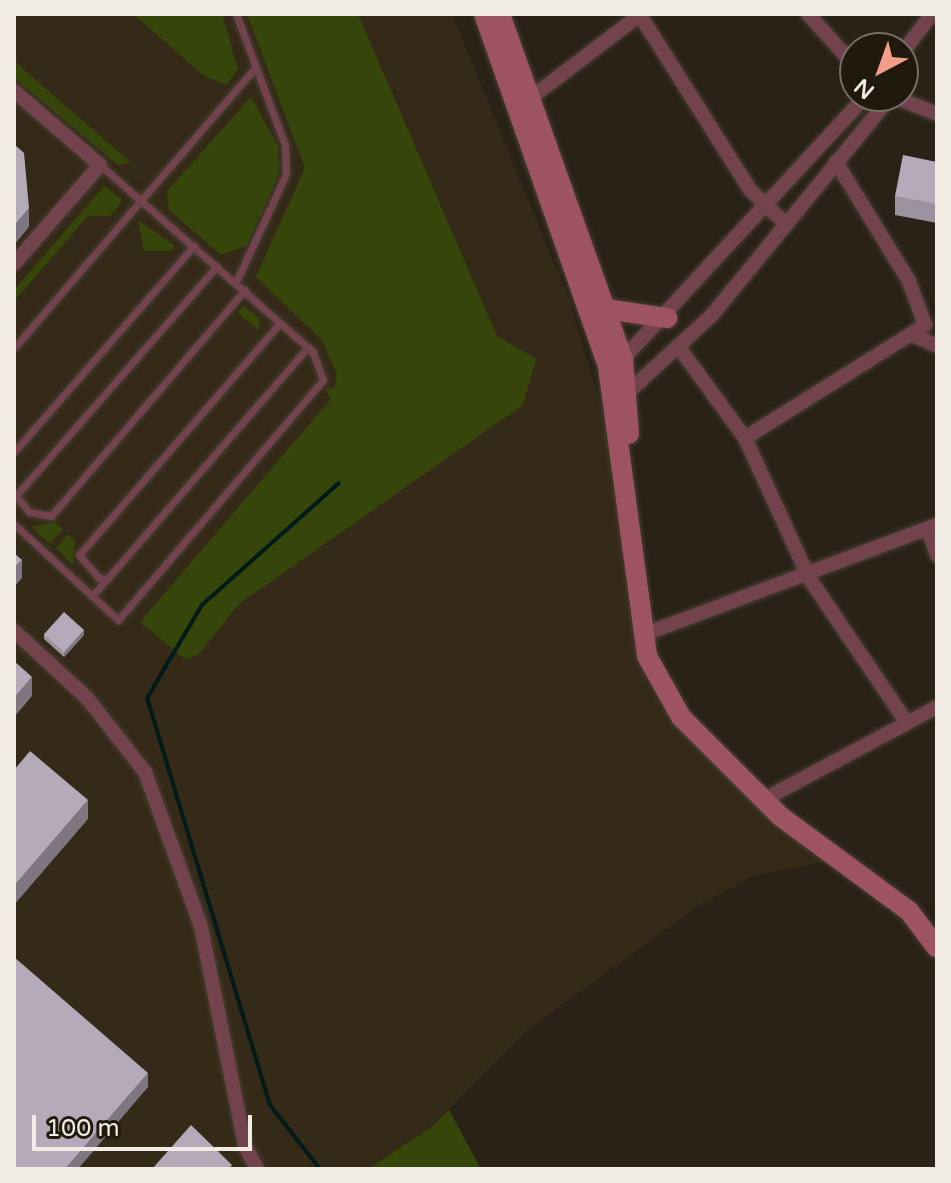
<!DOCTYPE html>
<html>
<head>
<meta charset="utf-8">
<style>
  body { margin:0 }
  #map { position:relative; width:951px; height:1183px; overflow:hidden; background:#2a2216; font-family:"Varela Round",sans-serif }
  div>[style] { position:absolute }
  .built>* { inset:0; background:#352a17 }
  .green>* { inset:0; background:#36460b }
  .stream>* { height:4px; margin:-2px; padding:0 2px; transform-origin:2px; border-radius:2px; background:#001a1a }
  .roads { filter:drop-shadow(0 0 2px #463e33) drop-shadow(0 0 2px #463e33) }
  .service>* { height:7px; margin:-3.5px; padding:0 3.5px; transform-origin:3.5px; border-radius:3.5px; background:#72434c }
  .minor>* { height:14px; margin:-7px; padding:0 7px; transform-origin:7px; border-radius:7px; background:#72434c }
  .secondary>* { height:20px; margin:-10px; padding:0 10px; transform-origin:10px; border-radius:10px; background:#9d5362 }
  .wall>* { inset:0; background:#9b92a0 }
  .shaded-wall>* { inset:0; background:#7e7782 }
  .building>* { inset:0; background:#b4aaba; transform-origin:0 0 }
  span { translate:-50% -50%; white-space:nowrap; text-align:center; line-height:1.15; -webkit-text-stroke:8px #20190d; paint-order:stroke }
  .frame { position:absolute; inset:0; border:16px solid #f2ede4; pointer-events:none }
  .north { position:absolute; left:839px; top:32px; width:80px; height:80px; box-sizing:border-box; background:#20190d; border:2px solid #746e63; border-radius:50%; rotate:221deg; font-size:22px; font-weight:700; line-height:32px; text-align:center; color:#f2ede4 }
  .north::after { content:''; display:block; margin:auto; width:28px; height:36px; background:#f49e8a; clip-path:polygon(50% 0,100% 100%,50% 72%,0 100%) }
  .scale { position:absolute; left:32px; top:1115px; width:220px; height:36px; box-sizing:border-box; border:4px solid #f2ede4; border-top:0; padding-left:10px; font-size:24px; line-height:28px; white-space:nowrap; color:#f2ede4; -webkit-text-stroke:6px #20190d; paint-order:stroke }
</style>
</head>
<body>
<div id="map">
  <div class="built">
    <div style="clip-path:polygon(14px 14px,452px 14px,569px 299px,606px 422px,647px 656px,681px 717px,841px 859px,755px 875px,698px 906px,530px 1028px,430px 1128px,368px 1169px,14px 1169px)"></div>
  </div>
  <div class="green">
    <div style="clip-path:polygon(133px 14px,222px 14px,238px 70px,226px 85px,203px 75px)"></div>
    <div style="clip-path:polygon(247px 14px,358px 14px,497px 336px,536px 359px,523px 405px,239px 604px,198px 655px,185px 659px,140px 622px,331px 399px,325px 389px,334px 388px,337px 374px,322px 340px,256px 277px,305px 168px)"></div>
    <div style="clip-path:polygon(14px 61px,129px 161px,132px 162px,118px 165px,14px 78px)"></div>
    <div style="clip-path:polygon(251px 97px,278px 146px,279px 174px,247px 246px,221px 255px,169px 210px,167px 191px)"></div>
    <div style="clip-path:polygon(104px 186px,122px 199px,118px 207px,110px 216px,88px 216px,14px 301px,14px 290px)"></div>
    <div style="clip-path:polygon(138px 220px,174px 245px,172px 251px,144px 251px)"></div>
    <div style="clip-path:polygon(244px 306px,261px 320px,258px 330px,237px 312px)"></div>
    <div style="clip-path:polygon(54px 522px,63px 529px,50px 544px,31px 527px)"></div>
    <div style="clip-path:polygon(68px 534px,75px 541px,73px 565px,56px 548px)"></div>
    <div style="clip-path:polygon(449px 1110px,481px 1169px,368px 1169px,430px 1128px)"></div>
  </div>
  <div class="stream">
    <div style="left:320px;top:1169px;width:81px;rotate:-128deg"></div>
    <div style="left:270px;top:1105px;width:425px;rotate:-106.8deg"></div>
    <div style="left:147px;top:698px;width:108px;rotate:-59.4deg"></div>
    <div style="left:202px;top:605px;width:183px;rotate:-41.7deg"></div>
  </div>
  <div class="roads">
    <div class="service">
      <div style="left:236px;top:14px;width:140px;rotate:69.5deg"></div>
      <div style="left:285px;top:145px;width:29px;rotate:88deg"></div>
      <div style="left:286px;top:174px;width:119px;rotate:114.8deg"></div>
      <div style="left:217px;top:266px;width:305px;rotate:131.2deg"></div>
      <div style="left:16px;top:496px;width:21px;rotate:51deg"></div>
      <div style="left:29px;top:512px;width:22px;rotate:10deg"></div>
      <div style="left:51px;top:516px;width:298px;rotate:-49.4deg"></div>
      <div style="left:280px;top:323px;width:307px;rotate:130.9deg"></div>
      <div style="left:79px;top:555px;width:30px;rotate:49deg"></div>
      <div style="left:99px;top:578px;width:8px;rotate:7deg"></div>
      <div style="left:107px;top:579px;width:307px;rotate:-49.1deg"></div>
      <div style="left:14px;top:348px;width:371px;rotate:-49.3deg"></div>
      <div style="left:14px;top:452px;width:274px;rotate:-48.9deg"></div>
      <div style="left:14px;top:524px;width:142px;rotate:42.7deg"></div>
      <div style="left:118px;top:620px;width:316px;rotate:-49.5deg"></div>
      <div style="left:323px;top:380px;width:30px;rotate:-110deg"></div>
      <div style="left:313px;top:352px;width:283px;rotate:-138.7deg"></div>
      <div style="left:92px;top:596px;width:23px;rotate:-49deg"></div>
    </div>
    <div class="minor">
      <div style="left:808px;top:14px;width:70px;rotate:47.9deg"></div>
      <div style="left:640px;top:15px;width:207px;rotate:57.8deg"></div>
      <div style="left:750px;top:190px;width:50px;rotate:43.4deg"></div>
      <div style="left:903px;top:52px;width:48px;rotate:-52.7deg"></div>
      <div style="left:14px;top:91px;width:113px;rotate:40.7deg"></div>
      <div style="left:100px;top:165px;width:131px;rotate:131deg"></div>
      <div style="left:892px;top:96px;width:48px;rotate:21.8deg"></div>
      <div style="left:532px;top:97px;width:137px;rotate:-37.3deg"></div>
      <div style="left:915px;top:336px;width:24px;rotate:24deg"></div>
      <div style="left:678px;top:346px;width:114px;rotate:53.9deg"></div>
      <div style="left:745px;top:438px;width:154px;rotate:65.4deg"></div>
      <div style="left:809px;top:578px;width:173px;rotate:55.9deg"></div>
      <div style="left:623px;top:359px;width:358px;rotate:-47.3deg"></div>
      <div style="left:626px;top:394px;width:117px;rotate:-42.6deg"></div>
      <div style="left:712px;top:315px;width:283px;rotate:-50.7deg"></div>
      <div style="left:745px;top:438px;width:213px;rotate:-32.1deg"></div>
      <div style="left:925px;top:325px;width:47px;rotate:-110deg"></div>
      <div style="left:909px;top:281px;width:140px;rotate:-121.5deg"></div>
      <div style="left:928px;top:529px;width:28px;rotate:71deg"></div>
      <div style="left:14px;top:631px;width:99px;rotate:42.5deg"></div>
      <div style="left:87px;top:698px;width:94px;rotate:51.9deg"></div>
      <div style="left:145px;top:772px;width:165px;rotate:70.1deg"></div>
      <div style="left:201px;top:927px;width:223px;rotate:78.6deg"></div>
      <div style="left:245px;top:1146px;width:26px;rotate:62deg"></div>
      <div style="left:653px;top:631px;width:303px;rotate:-20.5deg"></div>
      <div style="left:774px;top:794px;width:185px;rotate:-28.1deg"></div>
    </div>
    <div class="secondary">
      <div style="left:484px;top:14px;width:374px;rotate:70.6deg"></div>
      <div style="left:608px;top:367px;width:292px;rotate:82.3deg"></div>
      <div style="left:647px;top:656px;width:70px;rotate:60.9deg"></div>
      <div style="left:681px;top:717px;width:140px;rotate:45deg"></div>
      <div style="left:780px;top:816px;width:160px;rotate:36.4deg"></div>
      <div style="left:909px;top:911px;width:46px;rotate:52.9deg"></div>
      <div style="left:500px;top:14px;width:366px;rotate:70.4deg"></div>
      <div style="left:623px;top:359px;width:75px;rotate:85.4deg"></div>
      <div style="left:606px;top:309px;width:62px;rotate:8.4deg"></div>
    </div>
  </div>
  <div class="wall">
    <div style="clip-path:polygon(937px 162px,937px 223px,895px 215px,895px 196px)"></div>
    <div style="clip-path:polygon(44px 634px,84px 635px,64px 657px,44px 639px)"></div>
  </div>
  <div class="shaded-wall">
    <div style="clip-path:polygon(29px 208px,29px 227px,14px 245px,14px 226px)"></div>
    <div style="clip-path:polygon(22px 560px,22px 578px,14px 587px,14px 568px)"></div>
    <div style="clip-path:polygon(84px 630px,84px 635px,64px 657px,64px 652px)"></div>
    <div style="clip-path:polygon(32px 677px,32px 696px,14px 717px,14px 698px)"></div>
    <div style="clip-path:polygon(88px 800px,88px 819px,14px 905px,14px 886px)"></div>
    <div style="clip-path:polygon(148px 1073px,148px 1087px,78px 1169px,65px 1169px)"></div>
  </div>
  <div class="building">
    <div style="clip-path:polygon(14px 144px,24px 153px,29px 208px,14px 226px)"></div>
    <div style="clip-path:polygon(903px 155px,937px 162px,937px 204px,895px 196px)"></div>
    <div style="clip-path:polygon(14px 553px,22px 560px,14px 568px)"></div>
    <div style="left:64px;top:612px;width:27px;height:30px;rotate:42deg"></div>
    <div style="clip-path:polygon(14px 661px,32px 677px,14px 698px)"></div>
    <div style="clip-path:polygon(30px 751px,88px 800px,14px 886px,14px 770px)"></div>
    <div style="clip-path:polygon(14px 957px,148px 1073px,65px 1169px,14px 1169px)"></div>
    <div style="clip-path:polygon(191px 1125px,232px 1165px,229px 1169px,152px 1169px)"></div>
  </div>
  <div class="frame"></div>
  <div class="north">N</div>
  <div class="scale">100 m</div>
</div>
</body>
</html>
